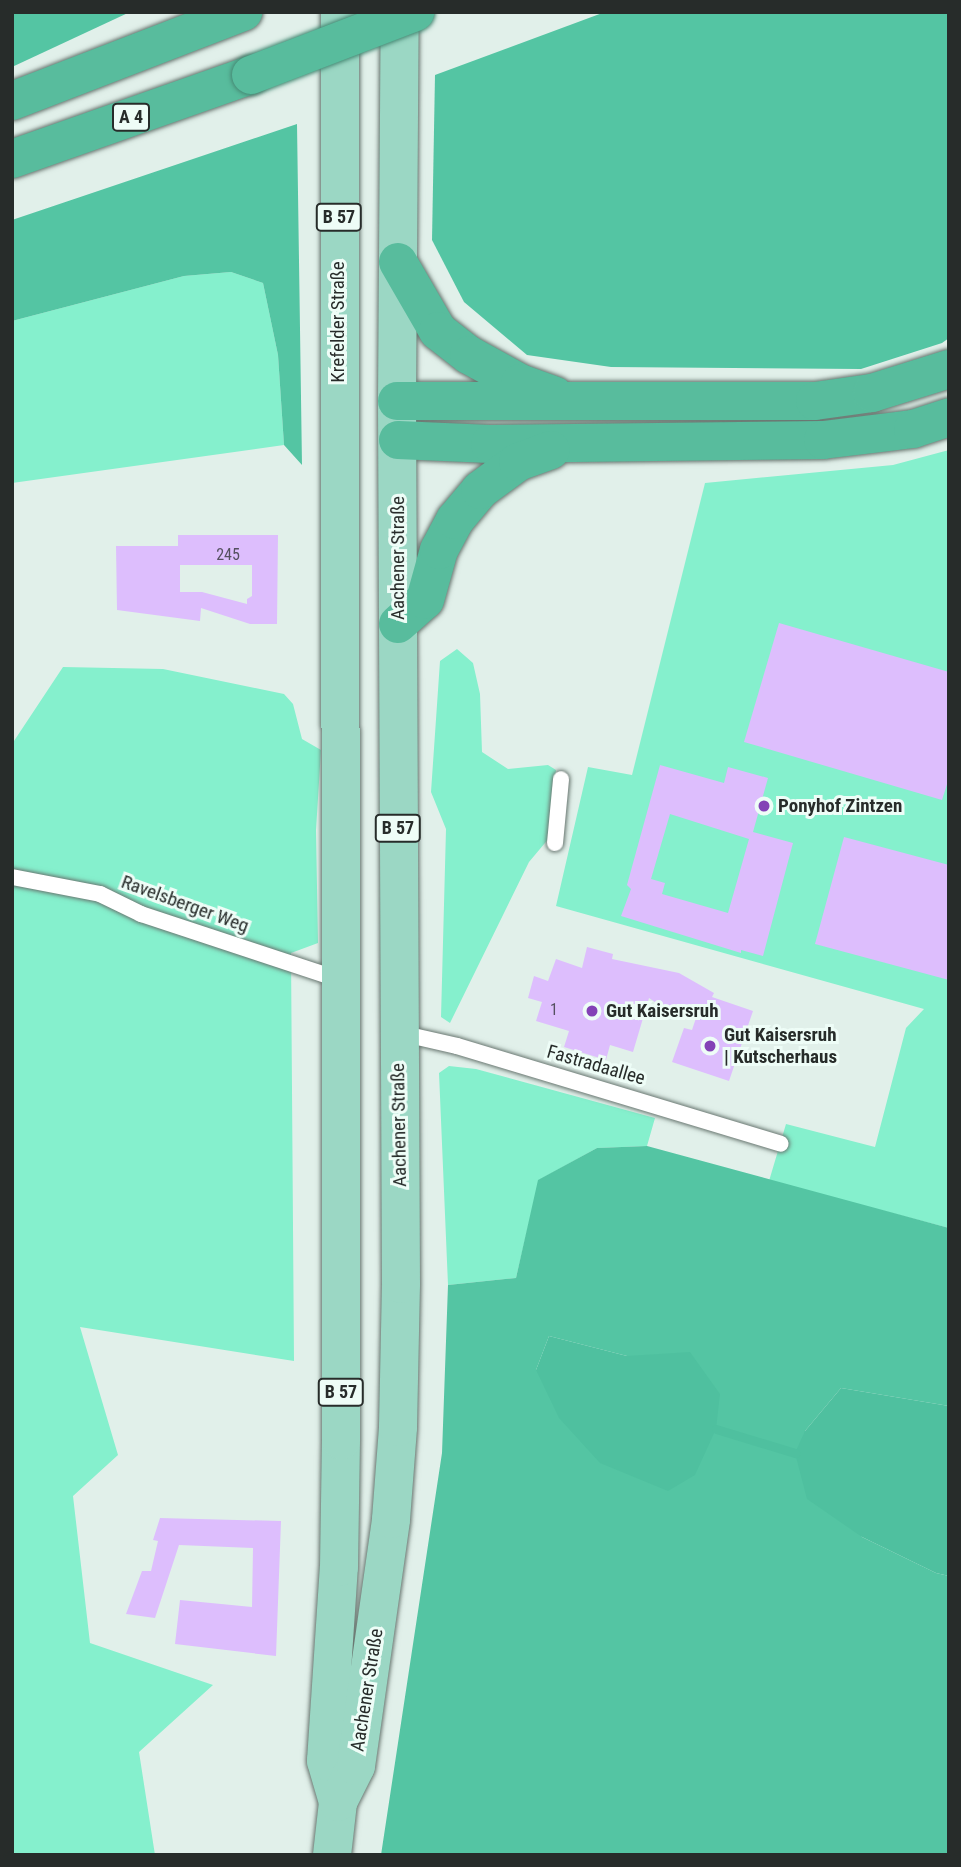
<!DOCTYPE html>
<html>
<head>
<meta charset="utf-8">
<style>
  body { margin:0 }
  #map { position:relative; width:961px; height:1867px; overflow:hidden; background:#e1f0ea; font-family:"Roboto Condensed",sans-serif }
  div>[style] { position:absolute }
  .green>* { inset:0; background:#85f0cd }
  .forest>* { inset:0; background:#54c5a3 }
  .water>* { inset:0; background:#4fc09f }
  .stream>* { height:9px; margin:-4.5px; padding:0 4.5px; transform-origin:4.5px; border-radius:4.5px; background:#4fc09f }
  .building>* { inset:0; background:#ddbefd }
  .roads { filter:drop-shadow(0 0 2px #697771) drop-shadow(0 0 2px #697771) }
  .service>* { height:16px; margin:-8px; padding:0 8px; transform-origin:8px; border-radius:8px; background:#fff }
  .primary>* { height:38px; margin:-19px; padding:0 19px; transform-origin:19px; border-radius:19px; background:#9bd7c4 }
  .motorway>* { height:38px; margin:-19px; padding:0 19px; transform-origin:19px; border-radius:19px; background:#58bc9d }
  .bridges { filter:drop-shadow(0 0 2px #478a75) drop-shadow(0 0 2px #478a75) }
  .motorway-bridge>* { height:38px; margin:-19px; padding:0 19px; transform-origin:19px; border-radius:19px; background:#58bc9d }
  .dots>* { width:19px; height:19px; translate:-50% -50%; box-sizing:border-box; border:4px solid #eefdf7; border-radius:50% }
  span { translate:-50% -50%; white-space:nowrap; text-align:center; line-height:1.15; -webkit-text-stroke:6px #eefdf7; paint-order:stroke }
  .number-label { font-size:16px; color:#54505f }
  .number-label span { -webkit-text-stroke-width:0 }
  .shield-label span { padding:2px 5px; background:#eefdf7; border:2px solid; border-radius:5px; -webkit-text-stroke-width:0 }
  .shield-label { font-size:18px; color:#272c2a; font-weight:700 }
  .street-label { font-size:19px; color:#272c2a }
  .poi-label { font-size:19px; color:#272c2a; font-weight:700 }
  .left { translate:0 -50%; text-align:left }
  .frame { position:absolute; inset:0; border:14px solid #272c2a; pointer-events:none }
</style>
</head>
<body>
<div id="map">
  <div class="green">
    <div style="clip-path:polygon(231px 272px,263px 283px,278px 355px,284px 445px,12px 483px,12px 321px,184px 276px)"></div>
    <div style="clip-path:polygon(949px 450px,949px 1228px,769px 1181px,786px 1124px,875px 1147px,906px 1028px,924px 1009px,556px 906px,588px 767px,632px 775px,705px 483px,893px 465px)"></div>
    <div style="clip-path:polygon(457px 649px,473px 663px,480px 694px,482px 752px,508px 769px,548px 765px,556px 770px,550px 837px,529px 862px,450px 1023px,441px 1017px,446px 829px,431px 792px,440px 661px)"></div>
    <div style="clip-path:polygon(63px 667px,163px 669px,284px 694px,293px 704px,302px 739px,321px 750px,316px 830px,318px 943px,291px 953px,294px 1361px,80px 1327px,118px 1455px,73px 1496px,90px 1643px,213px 1685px,139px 1752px,155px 1855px,12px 1855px,12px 744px)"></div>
    <div style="clip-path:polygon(449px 1066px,476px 1069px,655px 1118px,647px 1146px,597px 1148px,539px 1180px,516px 1278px,448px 1285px,439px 1073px)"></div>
  </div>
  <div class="forest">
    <div style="clip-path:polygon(12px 12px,130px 12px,12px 67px)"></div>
    <div style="clip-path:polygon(605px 12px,949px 12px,949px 338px,942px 343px,861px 369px,611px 367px,527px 355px,464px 302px,432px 240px,435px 75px)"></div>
    <div style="clip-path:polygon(297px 124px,302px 465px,284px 445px,278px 355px,263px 283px,231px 272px,184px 276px,12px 321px,12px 220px)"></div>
    <div style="clip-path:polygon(evenodd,647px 1146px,949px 1228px,949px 1406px,841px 1388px,805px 1431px,862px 1537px,936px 1573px,949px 1576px,949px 1855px,381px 1855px,442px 1453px,448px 1285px,516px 1278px,538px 1180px,597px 1148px,647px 1146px,549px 1336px,627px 1356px,536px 1370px,549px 1336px)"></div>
  </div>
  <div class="water">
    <div style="clip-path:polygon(549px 1336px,627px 1356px,690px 1352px,720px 1394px,716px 1429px,695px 1475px,668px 1491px,600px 1463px,559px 1418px,536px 1370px)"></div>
    <div style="clip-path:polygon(841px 1388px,949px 1406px,949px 1576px,936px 1573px,862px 1537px,807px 1499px,795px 1453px,805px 1431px)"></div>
  </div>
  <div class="stream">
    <div style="left:716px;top:1429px;width:83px;rotate:16.9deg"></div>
  </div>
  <div class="building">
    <div style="clip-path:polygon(evenodd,178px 535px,278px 535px,277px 624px,250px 624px,201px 608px,200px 621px,117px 610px,116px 546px,178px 546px,178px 535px,180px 565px,252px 565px,252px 596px,247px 599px,247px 604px,202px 592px,180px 592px,180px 565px)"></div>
    <div style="clip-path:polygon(779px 623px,949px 672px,949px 778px,942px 800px,744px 742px)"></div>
    <div style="clip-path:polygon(evenodd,660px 765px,724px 783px,728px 767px,768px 778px,753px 832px,793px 843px,763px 956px,741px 950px,741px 953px,621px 916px,631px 889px,627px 885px,660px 765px,670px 814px,749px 839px,728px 913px,662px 894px,665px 883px,651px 879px,670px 814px)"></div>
    <div style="clip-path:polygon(844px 837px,949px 865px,949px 980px,815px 944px)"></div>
    <div style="clip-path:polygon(587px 947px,613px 954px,612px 959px,679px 973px,714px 993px,712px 997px,753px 1011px,729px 1081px,672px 1062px,684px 1028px,692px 1030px,698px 1012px,674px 1015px,649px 998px,633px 1052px,610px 1045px,606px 1060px,564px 1047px,569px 1031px,536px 1021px,542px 1002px,528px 998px,534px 976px,548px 981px,556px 959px,582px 968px)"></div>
    <div style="clip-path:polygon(160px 1518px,281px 1521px,276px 1656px,175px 1644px,180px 1600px,252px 1607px,253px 1548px,179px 1545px,155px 1618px,126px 1614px,142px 1571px,151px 1571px,158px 1541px,153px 1540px)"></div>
  </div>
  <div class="roads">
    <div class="service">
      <div style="left:555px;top:843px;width:64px;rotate:-84.6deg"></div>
      <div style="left:12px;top:877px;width:90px;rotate:10.9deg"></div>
      <div style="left:100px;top:894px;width:46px;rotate:26deg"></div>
      <div style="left:141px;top:914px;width:210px;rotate:18.3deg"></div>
      <div style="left:400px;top:1033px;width:58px;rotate:12.8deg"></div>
      <div style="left:457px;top:1046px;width:338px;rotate:16.8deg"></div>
    </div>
    <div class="primary">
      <div style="left:338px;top:1802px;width:43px;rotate:-106.3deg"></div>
      <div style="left:326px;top:1761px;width:194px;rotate:-86.2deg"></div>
      <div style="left:339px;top:1567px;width:127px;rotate:-89.1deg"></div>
      <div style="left:341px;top:1440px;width:1428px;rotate:-90.04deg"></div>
      <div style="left:332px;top:1855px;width:53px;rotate:-83.5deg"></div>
      <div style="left:338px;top:1802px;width:40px;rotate:-63.4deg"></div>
      <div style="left:356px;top:1766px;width:249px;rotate:-81.9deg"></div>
      <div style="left:391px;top:1519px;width:92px;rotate:-85.6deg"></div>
      <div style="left:398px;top:1427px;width:143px;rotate:-88.8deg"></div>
      <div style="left:401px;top:1284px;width:883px;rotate:-90.26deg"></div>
      <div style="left:397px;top:401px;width:389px;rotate:-89.6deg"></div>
    </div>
    <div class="motorway">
      <div style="left:12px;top:101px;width:248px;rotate:-21.1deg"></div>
      <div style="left:12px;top:159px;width:253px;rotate:-19.4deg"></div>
      <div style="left:398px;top:262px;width:80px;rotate:59.9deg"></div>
      <div style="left:438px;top:331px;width:39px;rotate:38deg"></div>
      <div style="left:469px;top:355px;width:58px;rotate:28.8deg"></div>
      <div style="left:520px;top:383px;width:37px;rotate:20deg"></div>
      <div style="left:397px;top:401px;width:418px"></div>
      <div style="left:815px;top:401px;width:58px;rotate:-8deg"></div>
      <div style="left:872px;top:393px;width:81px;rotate:-17.3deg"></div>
      <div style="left:398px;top:440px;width:92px;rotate:2.5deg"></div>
      <div style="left:490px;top:444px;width:333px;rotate:-0.7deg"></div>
      <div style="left:823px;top:440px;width:91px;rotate:-7deg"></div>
      <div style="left:913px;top:429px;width:38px;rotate:-18deg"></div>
      <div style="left:398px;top:624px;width:36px;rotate:-42deg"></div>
      <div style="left:425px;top:600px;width:52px;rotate:-74.4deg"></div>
      <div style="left:439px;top:550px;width:34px;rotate:-62deg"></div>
      <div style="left:455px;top:520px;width:39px;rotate:-50deg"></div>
      <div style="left:480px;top:490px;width:47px;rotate:-36.4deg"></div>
      <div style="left:518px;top:462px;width:35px;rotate:-20deg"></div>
    </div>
  </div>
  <div class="bridges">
    <div class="motorway-bridge">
      <div style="left:251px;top:75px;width:176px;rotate:-21deg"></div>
    </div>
  </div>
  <div class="dots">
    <div style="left:764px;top:806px;background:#8342b6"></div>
    <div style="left:592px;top:1011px;background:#8342b6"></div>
    <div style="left:710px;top:1046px;background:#8342b6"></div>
  </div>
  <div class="number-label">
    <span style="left:228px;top:555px">245</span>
    <span style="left:554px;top:1010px">1</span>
  </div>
  <div class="shield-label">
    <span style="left:131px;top:117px">A 4</span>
    <span style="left:339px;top:217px">B 57</span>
    <span style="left:398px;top:828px">B 57</span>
    <span style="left:341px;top:1392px">B 57</span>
  </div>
  <div class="street-label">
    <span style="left:338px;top:322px;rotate:-90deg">Krefelder Straße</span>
    <span style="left:398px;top:558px;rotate:-90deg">Aachener Straße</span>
    <span style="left:185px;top:904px;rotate:20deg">Ravelsberger Weg</span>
    <span style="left:596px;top:1065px;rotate:16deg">Fastradaallee</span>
    <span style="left:399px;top:1125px;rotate:-91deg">Aachener Straße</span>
    <span style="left:367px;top:1690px;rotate:-81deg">Aachener Straße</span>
  </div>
  <div class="poi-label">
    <span class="left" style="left:778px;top:806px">Ponyhof Zintzen</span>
    <span class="left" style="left:606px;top:1011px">Gut Kaisersruh</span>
    <span class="left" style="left:724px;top:1046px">Gut Kaisersruh<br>| Kutscherhaus</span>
  </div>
  <div class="frame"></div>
</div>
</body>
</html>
